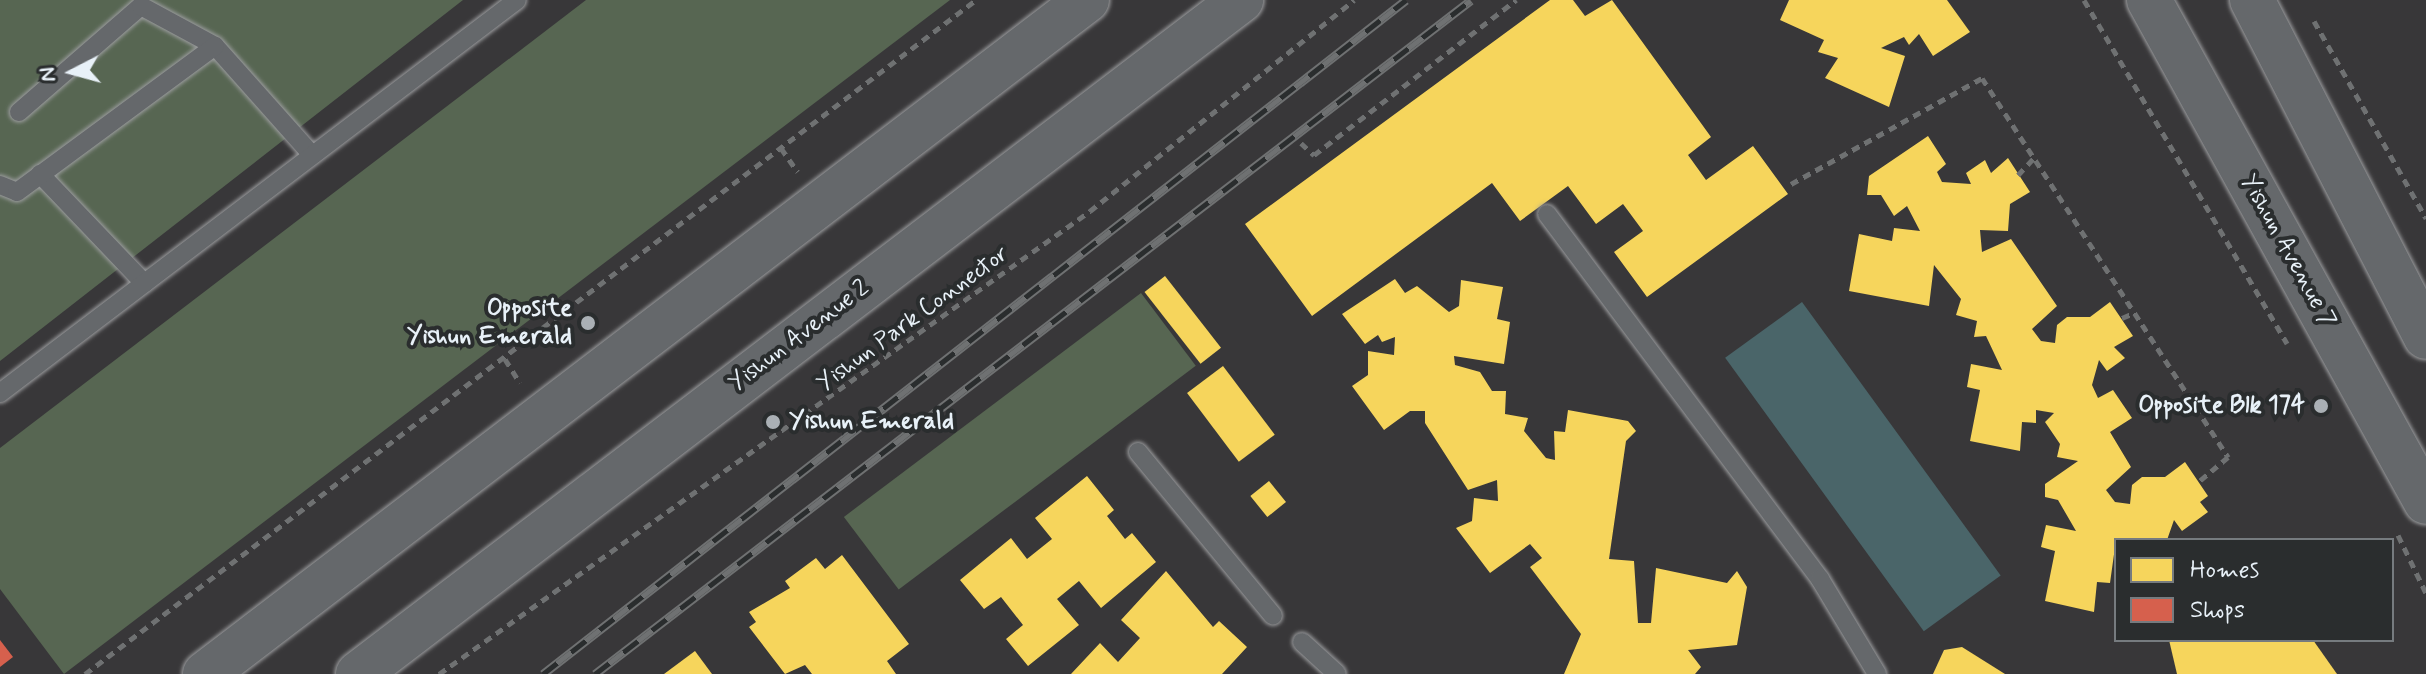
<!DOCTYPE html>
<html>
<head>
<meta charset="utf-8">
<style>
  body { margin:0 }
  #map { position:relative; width:2426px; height:674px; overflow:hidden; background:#383739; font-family:Mynerve,sans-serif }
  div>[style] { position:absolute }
  .green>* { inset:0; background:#576652; transform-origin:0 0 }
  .water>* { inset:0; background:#4a6569; transform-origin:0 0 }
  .homes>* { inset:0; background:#f6d55c; transform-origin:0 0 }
  .shops>* { inset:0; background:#d6604d }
  .path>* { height:5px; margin-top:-2.5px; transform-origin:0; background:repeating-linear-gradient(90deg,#6f7172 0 8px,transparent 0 14px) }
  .roads { filter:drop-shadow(0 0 2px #9c9d9f) drop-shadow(0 0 2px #9c9d9f) }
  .lane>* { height:18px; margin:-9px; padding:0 9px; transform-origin:9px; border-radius:9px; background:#65686b }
  .primary>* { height:44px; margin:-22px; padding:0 22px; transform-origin:22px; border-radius:22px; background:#65686b }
  .rail>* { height:9px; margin-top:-4.5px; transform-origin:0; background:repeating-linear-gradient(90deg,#2a2d2e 0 18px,#6f7172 0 36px); box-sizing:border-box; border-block:2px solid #6f7172 }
  .dots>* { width:22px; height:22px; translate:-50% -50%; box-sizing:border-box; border:4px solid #2a2d2e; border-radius:50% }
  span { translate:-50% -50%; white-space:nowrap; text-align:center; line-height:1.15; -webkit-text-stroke:8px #2a2d2e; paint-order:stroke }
  .street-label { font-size:24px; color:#e8f1f8 }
  .poi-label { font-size:24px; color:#e8f1f8; font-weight:700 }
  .right { translate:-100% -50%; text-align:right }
  .left { translate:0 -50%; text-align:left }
  .legend { position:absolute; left:2114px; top:538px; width:280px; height:104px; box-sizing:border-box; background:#2a2d2e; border:2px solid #767b7f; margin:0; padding:10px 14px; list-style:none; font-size:24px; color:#e8f1f8 }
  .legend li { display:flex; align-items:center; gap:16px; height:40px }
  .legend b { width:40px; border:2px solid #767b7f }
  .north { position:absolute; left:32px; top:32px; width:80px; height:80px; -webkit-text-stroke:6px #2a2d2e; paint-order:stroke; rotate:264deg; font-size:22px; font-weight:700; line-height:32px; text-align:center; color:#e8f1f8 }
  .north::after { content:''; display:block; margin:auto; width:28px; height:36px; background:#e8f1f8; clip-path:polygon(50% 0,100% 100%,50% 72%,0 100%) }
</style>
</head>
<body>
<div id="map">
  <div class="green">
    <div style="clip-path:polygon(0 0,463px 0,0 361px)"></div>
    <div style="clip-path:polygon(586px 0,950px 0,64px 674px,0 589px,0 448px)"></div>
    <div style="left:1141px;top:293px;width:91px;height:372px;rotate:53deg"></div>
  </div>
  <div class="water">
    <div style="left:1802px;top:302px;width:338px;height:95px;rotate:54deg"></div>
  </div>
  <div class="homes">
    <div style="clip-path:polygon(1550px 0,1573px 0,1585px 16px,1612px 0,1711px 137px,1688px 155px,1706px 180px,1753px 146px,1788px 194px,1647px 297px,1614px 252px,1643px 231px,1623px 204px,1596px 224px,1568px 186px,1520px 221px,1492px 183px,1312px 316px,1245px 224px)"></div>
    <div style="clip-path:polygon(1789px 0,1947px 0,1970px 32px,1933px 56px,1919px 34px,1909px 45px,1904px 37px,1881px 48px,1905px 56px,1889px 107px,1825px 78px,1838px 58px,1818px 52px,1824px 40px,1780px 20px)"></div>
    <div style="clip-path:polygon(1928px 136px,1946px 164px,1937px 172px,1942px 182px,1971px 184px,1966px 173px,1985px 160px,1991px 173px,2008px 158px,2030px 192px,2010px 204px,2008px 231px,1980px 230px,1982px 252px,2011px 239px,2057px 306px,2032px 329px,2041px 341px,2055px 343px,2057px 325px,2067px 317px,2090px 317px,2110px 302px,2133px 336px,2114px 347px,2125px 358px,2107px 371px,2099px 360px,2092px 385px,2098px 398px,2113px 390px,2132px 418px,2110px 432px,2131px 467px,2106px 490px,2115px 502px,2130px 504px,2132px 485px,2142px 477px,2165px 477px,2185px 462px,2208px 496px,2200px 502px,2208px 512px,2182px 531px,2174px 520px,2167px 540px,2116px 540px,2110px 583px,2097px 582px,2094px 612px,2045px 601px,2055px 551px,2041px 547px,2046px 525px,2076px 531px,2058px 500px,2045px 497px,2045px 484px,2078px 461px,2057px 457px,2060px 444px,2045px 422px,2054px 413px,2036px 410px,2036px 423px,2022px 422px,2020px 451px,1970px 441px,1980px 390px,1967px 387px,1971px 364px,2002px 370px,1986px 336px,1974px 337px,1977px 321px,1956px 315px,1961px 299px,1934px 265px,1929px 306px,1849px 291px,1859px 234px,1892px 241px,1894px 228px,1920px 231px,1907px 206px,1894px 216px,1881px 195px,1867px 195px,1869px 176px)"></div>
    <div style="left:1165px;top:276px;width:91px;height:26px;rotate:52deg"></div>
    <div style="clip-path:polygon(1395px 279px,1405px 293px,1417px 286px,1449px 312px,1459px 306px,1461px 280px,1503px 287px,1497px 319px,1510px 322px,1504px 364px,1454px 356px,1455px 365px,1480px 372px,1492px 391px,1506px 391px,1505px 414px,1528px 418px,1524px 431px,1546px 458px,1555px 460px,1554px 431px,1565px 432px,1568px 410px,1628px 421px,1636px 431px,1626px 441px,1609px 559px,1634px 561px,1638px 623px,1651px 623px,1656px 568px,1727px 583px,1737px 571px,1747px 587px,1737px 645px,1688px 650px,1701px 667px,1695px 674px,1564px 674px,1581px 634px,1530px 567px,1542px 558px,1530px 544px,1490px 573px,1456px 528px,1472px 521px,1474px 498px,1498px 501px,1497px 480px,1468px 490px,1425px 423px,1425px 411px,1410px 411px,1384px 430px,1352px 386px,1368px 375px,1368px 351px,1394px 355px,1395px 337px,1382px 342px,1378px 335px,1365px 344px,1342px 314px)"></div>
    <div style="left:1223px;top:366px;width:86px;height:45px;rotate:53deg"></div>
    <div style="clip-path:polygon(1087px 476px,1114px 510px,1107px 516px,1125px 539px,1132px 533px,1156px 562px,1101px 608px,1079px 581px,1057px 599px,1079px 625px,1028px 666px,1006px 639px,1023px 625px,1001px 597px,984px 609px,960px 580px,1011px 538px,1027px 559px,1052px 539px,1035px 518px)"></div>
    <div style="left:1269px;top:481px;width:27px;height:24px;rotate:51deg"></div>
    <div style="clip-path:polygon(842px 555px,909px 644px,887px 661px,896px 674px,812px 674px,805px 665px,785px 674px,749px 627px,756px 622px,749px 612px,790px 588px,785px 581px,816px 558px,825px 569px)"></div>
    <div style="clip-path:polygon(1166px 571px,1213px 627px,1219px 621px,1247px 647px,1222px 674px,1071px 674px,1100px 643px,1118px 662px,1140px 638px,1121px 620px)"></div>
    <div style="clip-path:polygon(2169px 640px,2313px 640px,2337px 674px,2177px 674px)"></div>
    <div style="clip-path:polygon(1962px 647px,2005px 674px,1933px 674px,1944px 650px)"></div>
    <div style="clip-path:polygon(695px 651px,712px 674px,664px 674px)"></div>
  </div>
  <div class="shops">
    <div style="clip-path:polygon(0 640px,13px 657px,0 667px)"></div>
  </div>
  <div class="path">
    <div style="left:2084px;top:0;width:399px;rotate:59.4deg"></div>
    <div style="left:2314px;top:21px;width:227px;rotate:60.4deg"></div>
    <div style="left:1301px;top:143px;width:18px;rotate:43deg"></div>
    <div style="left:1314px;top:155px;width:255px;rotate:-37.5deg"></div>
    <div style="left:781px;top:148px;width:29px;rotate:55deg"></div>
    <div style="left:2018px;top:175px;width:23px;rotate:-47deg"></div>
    <div style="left:1791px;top:184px;width:218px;rotate:-29deg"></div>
    <div style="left:1982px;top:78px;width:452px;rotate:57deg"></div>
    <div style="left:2228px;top:457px;width:39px;rotate:140deg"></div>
    <div style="left:2122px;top:318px;width:13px;rotate:-23deg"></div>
    <div style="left:505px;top:359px;width:28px;rotate:58deg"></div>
    <div style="left:2398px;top:535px;width:64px;rotate:64.2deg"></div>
    <div style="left:85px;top:674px;width:1117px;rotate:-37.11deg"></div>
    <div style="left:439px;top:674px;width:799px;rotate:-35.42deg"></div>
    <div style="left:1090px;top:211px;width:338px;rotate:-38.6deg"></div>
  </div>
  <div class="roads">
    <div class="lane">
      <div style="left:19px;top:112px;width:162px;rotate:-41deg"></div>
      <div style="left:141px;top:6px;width:84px;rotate:28.4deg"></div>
      <div style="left:215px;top:46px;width:146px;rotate:48.3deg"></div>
      <div style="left:40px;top:174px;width:151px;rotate:46.3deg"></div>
      <div style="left:0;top:185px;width:18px;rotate:22deg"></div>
      <div style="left:17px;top:192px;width:246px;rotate:-36.4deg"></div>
      <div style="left:1547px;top:214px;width:456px;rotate:53.2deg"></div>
      <div style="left:1820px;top:579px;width:111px;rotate:59deg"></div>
      <div style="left:0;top:393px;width:649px;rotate:-37.24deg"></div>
      <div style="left:1138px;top:452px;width:212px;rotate:50.5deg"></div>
      <div style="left:1302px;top:642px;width:47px;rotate:42.4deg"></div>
    </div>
    <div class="primary">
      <div style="left:2149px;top:0;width:573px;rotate:61.11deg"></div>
      <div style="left:2252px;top:0;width:379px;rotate:62.7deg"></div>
      <div style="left:205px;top:674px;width:1110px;rotate:-37.39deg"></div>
      <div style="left:358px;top:674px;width:1111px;rotate:-37.35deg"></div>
    </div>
  </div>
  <div class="rail">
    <div style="left:543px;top:674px;width:1095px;rotate:-37.99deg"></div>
    <div style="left:595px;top:674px;width:1105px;rotate:-37.57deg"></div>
  </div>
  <div class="dots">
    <div style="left:588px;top:323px;background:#aab0b5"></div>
    <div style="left:2321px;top:406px;background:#aab0b5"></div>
    <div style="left:773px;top:422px;background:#aab0b5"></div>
  </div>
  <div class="street-label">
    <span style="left:2288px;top:251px;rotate:61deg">Yishun Avenue 7</span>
    <span style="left:913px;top:319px;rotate:-36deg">Yishun Park Connector</span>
    <span style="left:799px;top:336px;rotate:-37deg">Yishun Avenue 2</span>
  </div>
  <div class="poi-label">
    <span class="right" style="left:572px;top:323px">Opposite<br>Yishun Emerald</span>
    <span class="right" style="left:2305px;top:406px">Opposite Blk 174</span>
    <span class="left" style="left:789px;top:422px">Yishun Emerald</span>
  </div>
  <ul class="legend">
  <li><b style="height:22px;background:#f6d55c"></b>Homes</li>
  <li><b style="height:22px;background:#d6604d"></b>Shops</li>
  </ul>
  <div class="north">N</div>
</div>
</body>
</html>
